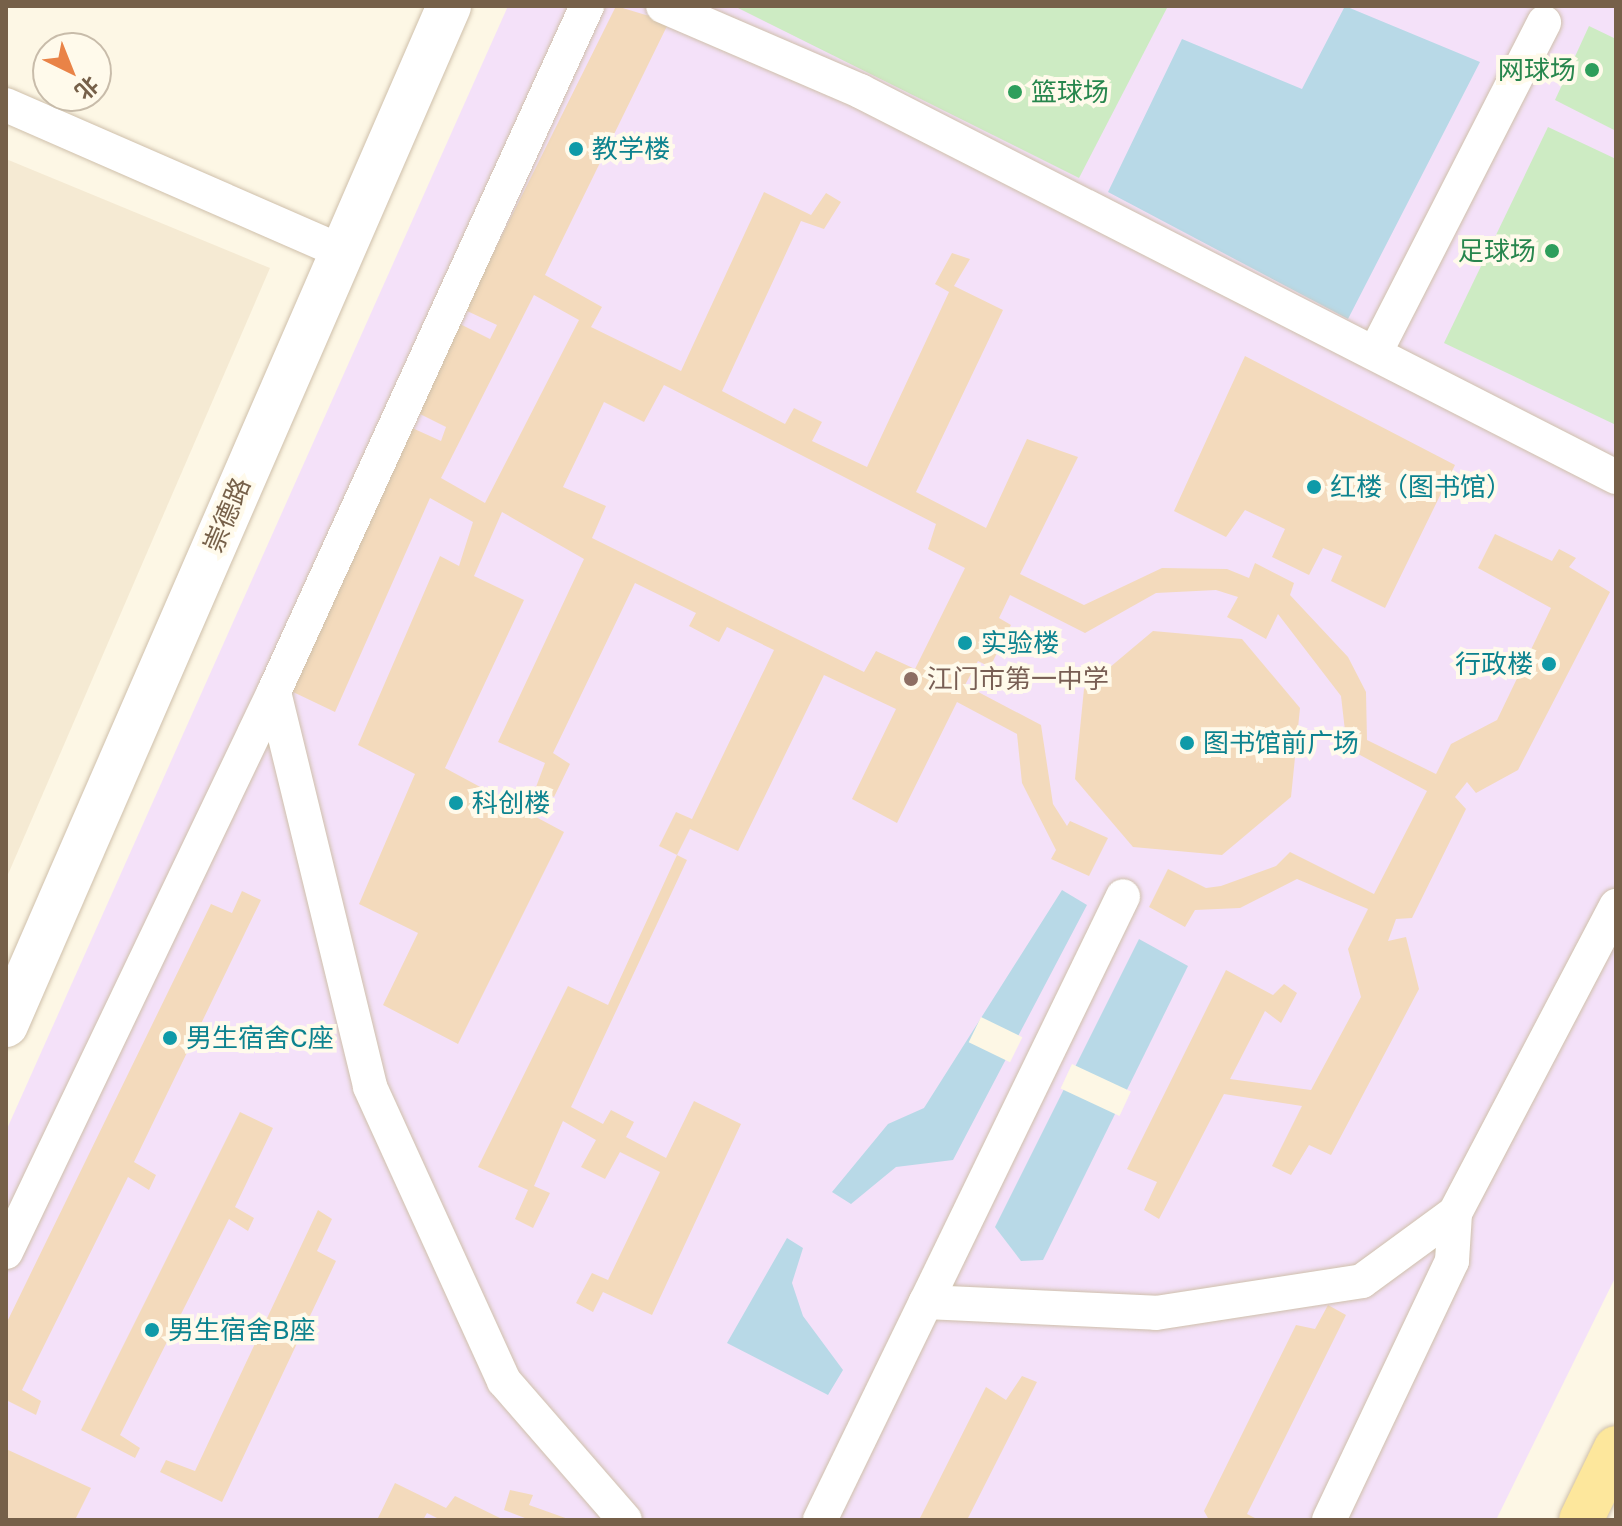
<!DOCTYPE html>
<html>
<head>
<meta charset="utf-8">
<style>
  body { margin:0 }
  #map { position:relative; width:1622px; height:1526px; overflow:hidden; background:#fdf7e5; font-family:"Golos Text","Noto Sans SC",sans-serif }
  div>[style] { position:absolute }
  .residential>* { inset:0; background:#f5ead3 }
  .education>* { inset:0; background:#f4e1f9 }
  .green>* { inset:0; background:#cdebc3 }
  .water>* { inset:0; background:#b8d9e7 }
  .pier>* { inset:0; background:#fdf7e5; transform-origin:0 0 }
  .building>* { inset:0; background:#f3dabc }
  .roads { filter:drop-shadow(0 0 2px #cfc0ab) drop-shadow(0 0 2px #cfc0ab) }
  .minor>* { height:34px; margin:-17px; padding:0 17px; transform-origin:17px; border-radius:17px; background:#fff }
  .tertiary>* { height:44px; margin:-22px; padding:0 22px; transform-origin:22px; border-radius:22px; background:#fff }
  .primary>* { height:44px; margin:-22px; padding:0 22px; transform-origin:22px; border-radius:22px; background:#fde79c }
  .dots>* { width:22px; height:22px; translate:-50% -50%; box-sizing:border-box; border:4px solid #fffaeb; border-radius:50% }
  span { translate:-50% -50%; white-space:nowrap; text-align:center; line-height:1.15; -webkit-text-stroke:8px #fffaeb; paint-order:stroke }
  .leisure-label { font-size:26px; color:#27864d }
  .right { translate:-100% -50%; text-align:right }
  .left { translate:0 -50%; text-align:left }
  .culture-label { font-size:26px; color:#0d838f }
  .street-label { font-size:26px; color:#766049 }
  .education-label { font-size:26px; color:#785e54 }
  .frame { position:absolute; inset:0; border:8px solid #766049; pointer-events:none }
  .north { position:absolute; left:32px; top:32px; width:80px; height:80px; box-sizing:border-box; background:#fffaeb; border:2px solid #c8bcaa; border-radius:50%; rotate:137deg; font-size:22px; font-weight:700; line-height:32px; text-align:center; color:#766049 }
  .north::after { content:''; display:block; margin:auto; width:28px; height:36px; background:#e98347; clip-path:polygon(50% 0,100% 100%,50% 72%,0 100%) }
</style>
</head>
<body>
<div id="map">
  <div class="residential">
    <div style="clip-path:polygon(6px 159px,270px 268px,6px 879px)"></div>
  </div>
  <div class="education">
    <div style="clip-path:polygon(508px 6px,1616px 6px,1616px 1276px,1496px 1520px,6px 1520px,6px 1131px)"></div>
  </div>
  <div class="green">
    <div style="clip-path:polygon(734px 6px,1168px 6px,1079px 178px)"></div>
    <div style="clip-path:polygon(1589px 26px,1616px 39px,1616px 131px,1555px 100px)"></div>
    <div style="clip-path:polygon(1548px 127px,1616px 159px,1616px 425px,1444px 343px)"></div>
  </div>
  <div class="water">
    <div style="clip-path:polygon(1345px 6px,1480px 62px,1348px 319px,1108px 192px,1182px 39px,1302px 89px)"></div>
    <div style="clip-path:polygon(1062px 890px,1087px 905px,953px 1160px,896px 1167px,851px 1204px,832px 1192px,888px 1124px,924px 1108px)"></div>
    <div style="clip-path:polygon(1139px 939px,1188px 966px,1043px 1260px,1021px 1261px,995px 1227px)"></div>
    <div style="clip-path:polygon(787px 1238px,803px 1248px,792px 1283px,803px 1316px,843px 1370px,828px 1395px,727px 1343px)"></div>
  </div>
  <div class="pier">
    <div style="left:981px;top:1017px;width:46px;height:28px;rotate:26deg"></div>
    <div style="left:1072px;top:1064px;width:65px;height:27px;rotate:25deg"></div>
  </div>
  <div class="building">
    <div style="clip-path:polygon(evenodd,616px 6px,669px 22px,545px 275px,602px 307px,591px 327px,681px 371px,764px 192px,811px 215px,826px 193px,841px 202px,824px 229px,801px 221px,722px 391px,785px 424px,794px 408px,822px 422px,812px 441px,867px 467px,949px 292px,935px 284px,952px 253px,970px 259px,954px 286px,1003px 310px,916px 492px,986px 528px,1027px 439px,1078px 457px,1020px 574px,1084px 605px,1162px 568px,1227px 569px,1249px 578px,1255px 563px,1294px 583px,1290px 595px,1348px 657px,1366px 692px,1367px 740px,1436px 774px,1451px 744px,1497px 720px,1551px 608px,1478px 568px,1495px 534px,1552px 561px,1559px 549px,1576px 558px,1569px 567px,1610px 592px,1518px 770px,1476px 793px,1467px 782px,1455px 797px,1466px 809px,1412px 918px,1396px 919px,1388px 941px,1406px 937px,1419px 989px,1331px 1155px,1309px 1145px,1291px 1175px,1272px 1166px,1302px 1106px,1224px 1094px,1159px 1219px,1144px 1210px,1157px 1182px,1127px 1169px,1226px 970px,1273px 995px,1284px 984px,1297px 993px,1281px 1023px,1265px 1011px,1230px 1079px,1311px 1090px,1361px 997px,1348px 949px,1368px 909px,1297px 879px,1240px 908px,1195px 910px,1185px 927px,1149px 907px,1168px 869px,1206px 888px,1221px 886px,1276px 866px,1290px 852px,1374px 894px,1427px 791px,1347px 748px,1341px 696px,1278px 614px,1266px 639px,1227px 617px,1238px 597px,1216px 590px,1156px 593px,1085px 633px,1010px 595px,999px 618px,1011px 625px,990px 667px,978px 661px,965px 685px,1041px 725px,1053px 804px,1067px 826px,1070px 821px,1108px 838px,1089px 876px,1051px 859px,1056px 850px,1022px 783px,1017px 734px,957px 702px,897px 823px,852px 799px,896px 709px,824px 675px,738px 851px,690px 829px,677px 855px,659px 846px,676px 812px,692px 819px,774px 650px,727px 627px,719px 642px,689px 626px,696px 613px,635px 583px,553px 753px,570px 764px,554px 797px,536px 787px,545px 763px,498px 742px,584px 559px,502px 512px,474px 576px,524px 600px,445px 768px,564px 832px,458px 1044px,383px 1005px,418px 933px,359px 904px,415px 774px,358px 745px,440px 556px,459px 566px,473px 522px,430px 498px,335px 712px,291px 691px,410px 427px,441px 441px,446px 427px,418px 413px,460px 324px,490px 339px,497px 325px,465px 310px,616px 6px,534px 295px,579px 320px,485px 503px,441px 478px,534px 295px,616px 6px,664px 385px,936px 524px,928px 549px,965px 568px,915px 669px,876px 651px,864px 672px,592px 538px,606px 506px,563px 487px,604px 402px,644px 422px,664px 385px)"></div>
    <div style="clip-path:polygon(1245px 356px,1455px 465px,1385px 608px,1331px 581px,1342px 556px,1323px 548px,1309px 575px,1272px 557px,1285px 529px,1245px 510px,1226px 537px,1174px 511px)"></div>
    <div style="clip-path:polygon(1153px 631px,1242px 639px,1300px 708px,1291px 797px,1222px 855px,1133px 847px,1075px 779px,1084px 689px)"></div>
    <div style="clip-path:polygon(677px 855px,687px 860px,571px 1107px,603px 1124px,611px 1110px,634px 1122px,626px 1137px,666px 1158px,694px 1101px,741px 1124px,652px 1315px,603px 1292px,593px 1312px,576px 1303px,592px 1273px,608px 1280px,660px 1172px,620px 1152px,605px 1179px,581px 1167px,596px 1140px,563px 1121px,534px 1186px,550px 1193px,533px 1228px,515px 1219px,528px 1190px,478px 1167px,568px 986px,608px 1005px)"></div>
    <div style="clip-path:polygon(242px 891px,261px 900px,134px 1162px,156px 1175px,149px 1190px,128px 1177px,22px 1390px,41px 1401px,36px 1415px,6px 1400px,6px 1324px,211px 904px,232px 913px)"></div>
    <div style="clip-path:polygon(240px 1112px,273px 1128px,235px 1207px,254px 1218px,248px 1231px,229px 1219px,120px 1435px,140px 1448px,135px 1458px,81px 1430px)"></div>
    <div style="clip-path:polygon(318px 1210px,332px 1219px,317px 1251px,336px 1261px,222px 1502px,160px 1472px,166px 1460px,195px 1471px)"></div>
    <div style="clip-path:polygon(1328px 1305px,1346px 1315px,1247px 1514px,1259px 1520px,1209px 1520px,1204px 1511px,1296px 1325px,1315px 1329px)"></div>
    <div style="clip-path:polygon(1022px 1376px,1037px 1382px,967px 1520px,919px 1520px,986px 1387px,1006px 1400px)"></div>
    <div style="clip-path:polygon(6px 1449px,91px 1488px,75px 1520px,6px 1520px)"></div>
    <div style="clip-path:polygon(395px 1483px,446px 1508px,455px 1496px,504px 1520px,441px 1520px,427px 1513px,423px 1520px,377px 1520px)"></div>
    <div style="clip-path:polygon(510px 1490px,533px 1495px,529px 1505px,571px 1520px,530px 1520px,504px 1510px)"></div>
  </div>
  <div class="roads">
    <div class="minor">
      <div style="left:587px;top:6px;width:754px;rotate:114.53deg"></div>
      <div style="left:274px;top:692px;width:406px;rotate:76.3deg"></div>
      <div style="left:370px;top:1087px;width:323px;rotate:65.5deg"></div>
      <div style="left:504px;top:1381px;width:184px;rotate:49deg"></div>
      <div style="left:663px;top:6px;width:215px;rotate:23.3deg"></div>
      <div style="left:860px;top:91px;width:849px;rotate:27.05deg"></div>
      <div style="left:6px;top:105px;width:367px;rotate:23.6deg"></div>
      <div style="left:1376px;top:351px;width:369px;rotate:-62.9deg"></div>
      <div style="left:6px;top:1252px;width:621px;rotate:-64.43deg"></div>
      <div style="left:926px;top:1302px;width:451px;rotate:-64.1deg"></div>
      <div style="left:820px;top:1520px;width:242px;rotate:-64.1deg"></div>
      <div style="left:926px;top:1302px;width:230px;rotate:2.7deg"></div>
      <div style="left:1156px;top:1313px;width:208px;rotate:-8.8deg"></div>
      <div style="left:1362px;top:1281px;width:115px;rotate:-36.2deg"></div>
      <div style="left:1455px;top:1213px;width:347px;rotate:-62.3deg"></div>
      <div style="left:1329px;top:1520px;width:287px;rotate:-64.6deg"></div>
      <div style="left:1452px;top:1261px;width:48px;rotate:-86.4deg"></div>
    </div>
    <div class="tertiary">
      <div style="left:6px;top:1025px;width:1111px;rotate:-66.5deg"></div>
    </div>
    <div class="primary">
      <div style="left:1581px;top:1520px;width:80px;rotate:-64.1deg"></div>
    </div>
  </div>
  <div class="dots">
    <div style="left:1592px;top:70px;background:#2e9e5b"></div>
    <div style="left:1015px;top:92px;background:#2e9e5b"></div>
    <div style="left:576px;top:149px;background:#0f9aa8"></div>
    <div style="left:1552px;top:251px;background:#2e9e5b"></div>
    <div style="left:1314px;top:487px;background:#0f9aa8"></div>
    <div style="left:965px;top:643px;background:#0f9aa8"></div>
    <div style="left:1549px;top:664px;background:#0f9aa8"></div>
    <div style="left:911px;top:679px;background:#8d6e63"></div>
    <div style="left:1187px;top:743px;background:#0f9aa8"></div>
    <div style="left:456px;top:803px;background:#0f9aa8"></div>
    <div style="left:170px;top:1038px;background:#0f9aa8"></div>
    <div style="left:152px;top:1330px;background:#0f9aa8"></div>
  </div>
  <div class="leisure-label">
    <span class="right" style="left:1576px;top:70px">网球场</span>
    <span class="left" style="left:1031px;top:92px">篮球场</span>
    <span class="right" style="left:1536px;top:251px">足球场</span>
  </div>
  <div class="culture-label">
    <span class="left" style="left:592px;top:149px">教学楼</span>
    <span class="left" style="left:1330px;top:487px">红楼（图书馆）</span>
    <span class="left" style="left:981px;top:643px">实验楼</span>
    <span class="right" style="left:1533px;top:664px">行政楼</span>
    <span class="left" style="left:1203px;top:743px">图书馆前广场</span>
    <span class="left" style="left:472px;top:803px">科创楼</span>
    <span class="left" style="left:186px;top:1038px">男生宿舍C座</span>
    <span class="left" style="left:168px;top:1330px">男生宿舍B座</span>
  </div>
  <div class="street-label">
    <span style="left:227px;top:515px;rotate:-67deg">崇德路</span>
  </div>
  <div class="education-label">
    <span class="left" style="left:927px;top:679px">江门市第一中学</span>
  </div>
  <div class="frame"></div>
  <div class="north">北</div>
</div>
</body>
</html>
